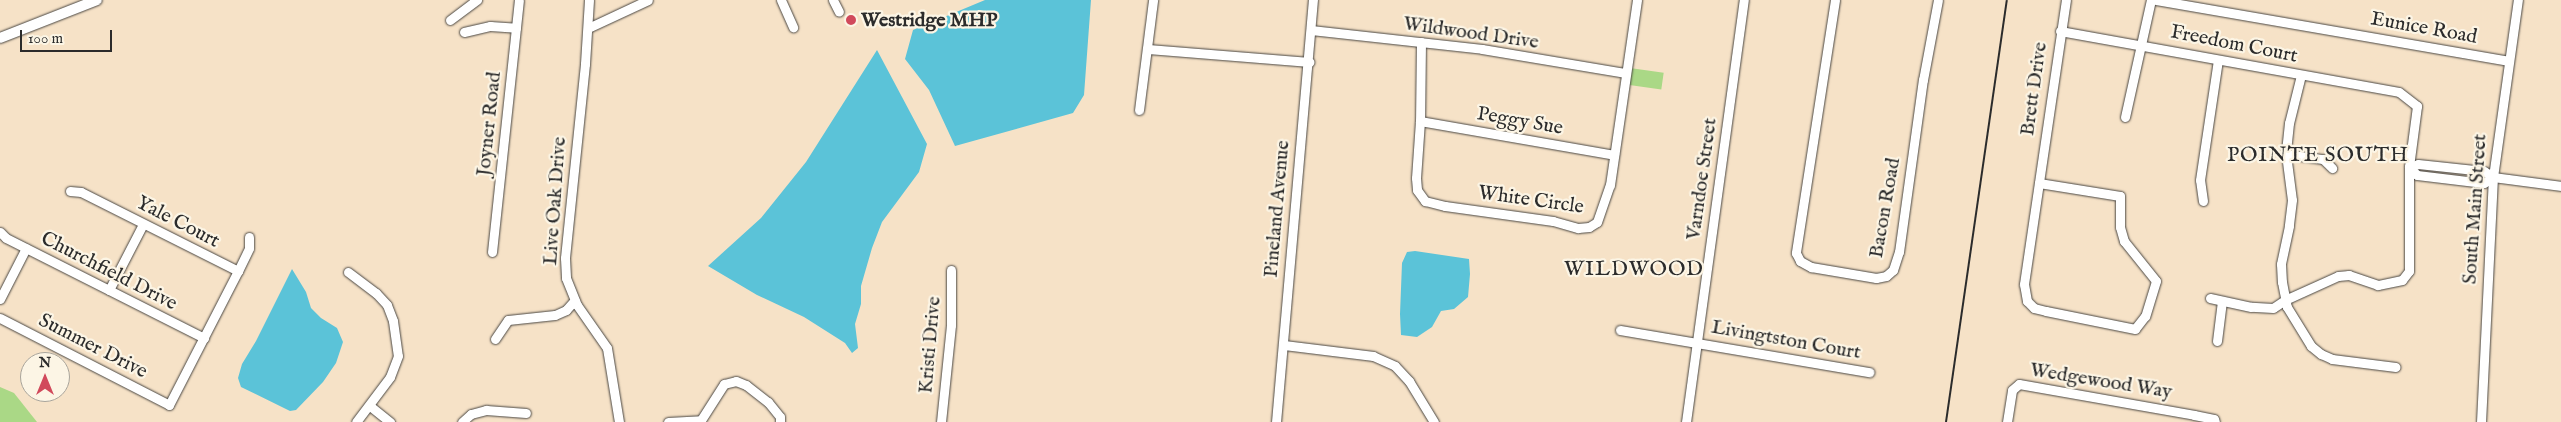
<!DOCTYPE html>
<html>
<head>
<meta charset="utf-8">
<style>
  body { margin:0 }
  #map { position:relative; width:2561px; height:422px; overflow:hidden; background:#f6e2c7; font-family:"IM FELL English",serif }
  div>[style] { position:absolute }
  .green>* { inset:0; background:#aad886; transform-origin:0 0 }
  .water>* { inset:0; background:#5bc3d8 }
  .roads { filter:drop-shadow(0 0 1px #494642) drop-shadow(0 0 1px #494642) }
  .minor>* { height:9px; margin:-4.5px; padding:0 4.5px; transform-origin:4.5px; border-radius:4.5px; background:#fff }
  .major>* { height:10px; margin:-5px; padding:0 5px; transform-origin:5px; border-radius:5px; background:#fff }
  .rail>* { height:2px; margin:-1px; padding:0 1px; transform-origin:1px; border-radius:1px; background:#2b2b2b }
  .dots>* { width:14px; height:14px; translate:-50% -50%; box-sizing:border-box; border:2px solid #fcf5e5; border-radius:50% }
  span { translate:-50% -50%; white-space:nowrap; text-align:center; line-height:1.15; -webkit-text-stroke:4.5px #fcf5e5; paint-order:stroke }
  .poi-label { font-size:20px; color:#2b2b2b; font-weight:700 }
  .left { translate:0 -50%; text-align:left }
  .street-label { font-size:20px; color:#2b2b2b }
  .neighbourhood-label { font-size:21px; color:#2b2b2b; letter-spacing:1px }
  .north { position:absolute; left:20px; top:352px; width:50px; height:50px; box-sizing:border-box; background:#fcf5e5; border:1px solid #a8a49b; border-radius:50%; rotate:0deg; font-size:14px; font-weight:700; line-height:20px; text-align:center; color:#2b2b2b }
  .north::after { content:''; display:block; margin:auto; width:18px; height:22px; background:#d1495b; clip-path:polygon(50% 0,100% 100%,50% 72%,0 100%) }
  .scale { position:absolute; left:20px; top:30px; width:92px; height:22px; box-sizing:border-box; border:2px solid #2b2b2b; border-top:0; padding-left:6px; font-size:15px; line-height:18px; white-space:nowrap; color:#2b2b2b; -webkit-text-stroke:4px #fcf5e5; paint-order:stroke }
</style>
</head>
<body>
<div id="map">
  <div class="green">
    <div style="left:1630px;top:68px;width:34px;height:17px;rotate:8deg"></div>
    <div style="clip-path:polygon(0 387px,14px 393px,37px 422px,0 422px)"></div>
  </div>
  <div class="water">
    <div style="clip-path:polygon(985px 0,1091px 0,1084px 95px,1073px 113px,955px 146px,929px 90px,905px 59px,913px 30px)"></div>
    <div style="clip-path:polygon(877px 50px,927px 144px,919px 172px,882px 222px,872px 248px,861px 286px,861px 304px,855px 324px,858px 348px,852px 353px,845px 343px,804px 317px,757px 295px,708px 266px,761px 218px,806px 162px)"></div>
    <div style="clip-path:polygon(1415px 251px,1469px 259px,1470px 274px,1468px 297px,1454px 309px,1441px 311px,1432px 327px,1417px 337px,1401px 335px,1400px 314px,1402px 263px,1407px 252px)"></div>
    <div style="clip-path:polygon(292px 269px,306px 292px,311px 308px,321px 318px,337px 328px,343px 342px,336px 363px,323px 382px,296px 410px,290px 411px,241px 387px,238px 378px,242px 364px,256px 341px)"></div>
  </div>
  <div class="roads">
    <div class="minor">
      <div style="left:589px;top:0;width:64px;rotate:93.6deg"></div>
      <div style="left:585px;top:64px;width:195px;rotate:95.9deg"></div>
      <div style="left:565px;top:258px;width:20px;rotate:87deg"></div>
      <div style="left:566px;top:278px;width:29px;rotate:68deg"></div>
      <div style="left:577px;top:305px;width:52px;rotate:55.1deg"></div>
      <div style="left:607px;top:348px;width:75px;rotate:80.8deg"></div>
      <div style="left:781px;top:0;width:30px;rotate:66deg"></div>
      <div style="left:833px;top:0;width:13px;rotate:63deg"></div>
      <div style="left:1835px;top:0;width:256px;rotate:98.8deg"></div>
      <div style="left:1796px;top:253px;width:9px;rotate:63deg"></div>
      <div style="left:1800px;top:261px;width:13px;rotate:29deg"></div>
      <div style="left:1811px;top:267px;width:66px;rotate:9.6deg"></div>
      <div style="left:1876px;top:278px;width:10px;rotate:-11deg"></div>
      <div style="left:1886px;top:276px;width:9px;rotate:-41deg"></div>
      <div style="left:1893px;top:270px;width:19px;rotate:-72deg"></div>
      <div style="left:1899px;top:252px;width:174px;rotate:-82.1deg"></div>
      <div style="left:1923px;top:80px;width:81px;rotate:-79.4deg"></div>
      <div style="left:2156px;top:0;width:357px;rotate:9.8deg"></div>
      <div style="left:450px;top:20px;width:34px;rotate:-37deg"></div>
      <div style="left:588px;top:28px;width:66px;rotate:-25deg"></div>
      <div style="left:1311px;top:30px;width:172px;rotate:6.3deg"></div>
      <div style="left:1482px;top:49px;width:146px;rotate:9.5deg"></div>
      <div style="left:2060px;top:31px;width:344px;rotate:10.2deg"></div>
      <div style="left:2399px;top:92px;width:23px;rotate:38deg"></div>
      <div style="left:2417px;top:106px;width:62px;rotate:97.5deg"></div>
      <div style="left:2409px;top:167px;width:104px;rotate:90deg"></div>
      <div style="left:2409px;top:271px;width:11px;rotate:128deg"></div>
      <div style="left:2402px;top:280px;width:25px;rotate:168deg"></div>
      <div style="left:2378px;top:285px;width:31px;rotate:-161deg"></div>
      <div style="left:2349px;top:275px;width:11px;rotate:175deg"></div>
      <div style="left:2338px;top:276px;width:58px;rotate:155.6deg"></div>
      <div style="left:2285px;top:300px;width:14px;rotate:146deg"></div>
      <div style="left:2273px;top:308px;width:22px;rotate:-177deg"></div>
      <div style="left:2251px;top:307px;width:42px;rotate:-167.6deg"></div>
      <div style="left:464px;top:32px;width:27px;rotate:-13deg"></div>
      <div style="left:490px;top:26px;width:26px;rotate:4deg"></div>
      <div style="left:1421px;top:42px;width:79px;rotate:90.7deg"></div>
      <div style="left:1420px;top:121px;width:57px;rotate:94deg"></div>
      <div style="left:1416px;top:178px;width:12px;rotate:85deg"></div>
      <div style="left:1417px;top:190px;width:14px;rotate:54deg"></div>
      <div style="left:1425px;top:201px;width:21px;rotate:14deg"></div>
      <div style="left:1445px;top:206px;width:109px;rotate:7.9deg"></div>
      <div style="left:1553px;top:221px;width:26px;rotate:16deg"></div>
      <div style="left:1578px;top:228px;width:11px;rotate:-5deg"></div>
      <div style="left:1589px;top:227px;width:9px;rotate:-32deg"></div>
      <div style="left:1597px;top:222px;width:39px;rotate:-71deg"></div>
      <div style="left:1610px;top:185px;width:187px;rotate:-81.7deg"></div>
      <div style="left:1148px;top:49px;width:162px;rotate:4.6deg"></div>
      <div style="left:2301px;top:75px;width:49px;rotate:104deg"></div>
      <div style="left:2289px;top:123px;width:31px;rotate:96deg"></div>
      <div style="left:2286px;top:154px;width:46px;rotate:82.6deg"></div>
      <div style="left:2292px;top:200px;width:26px;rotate:97deg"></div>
      <div style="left:2289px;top:226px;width:39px;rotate:102deg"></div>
      <div style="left:2281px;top:264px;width:18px;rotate:87deg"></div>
      <div style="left:2282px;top:282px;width:25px;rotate:79deg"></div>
      <div style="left:2287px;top:307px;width:46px;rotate:58.4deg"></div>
      <div style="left:2311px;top:346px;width:13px;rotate:39deg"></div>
      <div style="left:2321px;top:354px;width:12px;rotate:24deg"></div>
      <div style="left:2332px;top:359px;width:64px;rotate:7.2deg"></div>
      <div style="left:1139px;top:110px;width:111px;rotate:-82.7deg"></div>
      <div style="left:2125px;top:117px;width:120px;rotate:-77.5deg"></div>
      <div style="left:1420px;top:121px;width:197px;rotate:9.9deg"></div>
      <div style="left:2286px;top:154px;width:37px;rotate:8deg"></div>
      <div style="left:2323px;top:159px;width:13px;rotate:45deg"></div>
      <div style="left:2409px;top:167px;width:9px;rotate:-18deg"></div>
      <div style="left:2418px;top:164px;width:66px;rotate:6.1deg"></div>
      <div style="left:2484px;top:171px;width:11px;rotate:34deg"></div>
      <div style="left:2493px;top:177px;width:69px;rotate:7.5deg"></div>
      <div style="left:2409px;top:167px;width:11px;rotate:45deg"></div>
      <div style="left:2417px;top:175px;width:67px;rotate:6.8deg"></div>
      <div style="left:2484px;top:183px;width:11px;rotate:-34deg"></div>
      <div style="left:2039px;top:183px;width:82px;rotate:9.1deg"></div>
      <div style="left:2120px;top:196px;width:31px;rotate:90deg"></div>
      <div style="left:2120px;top:227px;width:15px;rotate:74deg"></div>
      <div style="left:2124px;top:241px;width:51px;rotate:51.3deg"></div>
      <div style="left:2156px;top:281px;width:37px;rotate:107deg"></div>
      <div style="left:2145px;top:316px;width:16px;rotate:128deg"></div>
      <div style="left:2135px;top:329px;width:91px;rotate:-168.6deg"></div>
      <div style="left:2046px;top:311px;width:12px;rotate:-166deg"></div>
      <div style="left:2034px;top:308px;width:10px;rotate:-135deg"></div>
      <div style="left:2027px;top:301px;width:17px;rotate:-100deg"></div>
      <div style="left:2024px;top:284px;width:287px;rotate:-81.6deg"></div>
      <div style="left:70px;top:191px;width:11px;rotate:5deg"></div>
      <div style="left:81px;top:192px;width:176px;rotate:26.7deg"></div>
      <div style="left:2203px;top:201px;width:21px;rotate:-98deg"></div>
      <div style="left:2200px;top:180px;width:121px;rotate:-81.5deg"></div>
      <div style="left:0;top:232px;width:8px;rotate:45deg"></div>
      <div style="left:6px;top:238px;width:222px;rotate:26.8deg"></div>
      <div style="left:492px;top:252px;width:253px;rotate:-83.9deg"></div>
      <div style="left:348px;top:272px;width:35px;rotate:37deg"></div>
      <div style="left:376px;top:293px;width:16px;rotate:47deg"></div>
      <div style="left:387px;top:305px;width:17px;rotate:69deg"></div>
      <div style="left:393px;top:321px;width:35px;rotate:82deg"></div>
      <div style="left:398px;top:356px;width:22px;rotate:111deg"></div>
      <div style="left:390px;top:377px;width:56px;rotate:127.1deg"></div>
      <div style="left:109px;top:290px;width:74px;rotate:-62.7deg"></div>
      <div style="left:0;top:299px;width:57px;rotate:-63deg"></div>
      <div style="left:0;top:318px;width:190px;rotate:27.2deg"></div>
      <div style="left:169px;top:405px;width:151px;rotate:-62.8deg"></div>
      <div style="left:238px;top:271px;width:25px;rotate:-64deg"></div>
      <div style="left:249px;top:248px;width:11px;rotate:-90deg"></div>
      <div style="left:1620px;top:330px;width:253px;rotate:9.6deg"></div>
      <div style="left:495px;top:339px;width:23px;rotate:-56deg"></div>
      <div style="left:508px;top:320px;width:47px;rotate:-6.1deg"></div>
      <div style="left:555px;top:315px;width:12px;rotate:-24deg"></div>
      <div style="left:566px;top:310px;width:13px;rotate:-48deg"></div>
      <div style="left:2217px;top:341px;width:40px;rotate:-82.9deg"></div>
      <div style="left:1284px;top:345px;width:90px;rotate:7deg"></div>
      <div style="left:1373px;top:356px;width:24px;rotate:24deg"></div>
      <div style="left:1395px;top:366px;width:21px;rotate:47deg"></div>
      <div style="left:1409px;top:381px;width:48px;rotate:58.6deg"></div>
      <div style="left:370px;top:406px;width:26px;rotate:39deg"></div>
      <div style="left:701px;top:420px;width:43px;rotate:-57.4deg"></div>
      <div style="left:724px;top:384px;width:12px;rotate:-14deg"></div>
      <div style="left:736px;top:381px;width:11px;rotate:22deg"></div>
      <div style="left:746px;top:385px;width:28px;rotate:38deg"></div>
      <div style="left:768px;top:402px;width:19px;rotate:51deg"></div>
      <div style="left:780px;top:417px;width:5px;rotate:90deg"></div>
      <div style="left:462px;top:422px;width:12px;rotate:-42deg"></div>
      <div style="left:471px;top:414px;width:16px;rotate:-15deg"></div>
      <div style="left:486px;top:410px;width:40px;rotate:4.3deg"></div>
      <div style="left:668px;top:422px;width:33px;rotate:-3deg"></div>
      <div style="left:941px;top:422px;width:98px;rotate:-84.1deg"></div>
      <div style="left:951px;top:325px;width:55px;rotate:-90deg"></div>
      <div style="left:1276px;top:422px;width:424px;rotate:-85deg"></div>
      <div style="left:1686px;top:422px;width:426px;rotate:-82.2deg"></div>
      <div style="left:2007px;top:422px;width:32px;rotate:-81deg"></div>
      <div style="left:2012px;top:390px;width:9px;rotate:-41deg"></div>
      <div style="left:2019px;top:384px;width:178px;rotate:10deg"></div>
      <div style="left:2194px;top:415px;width:20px;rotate:11deg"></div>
      <div style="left:2214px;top:419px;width:3px;rotate:72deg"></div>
      <div style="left:2481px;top:422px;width:245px;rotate:-87.2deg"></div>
      <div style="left:2493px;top:177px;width:179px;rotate:-82deg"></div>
    </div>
    <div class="major">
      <div style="left:0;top:38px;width:104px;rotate:-21.4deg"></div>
    </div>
  </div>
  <div class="rail">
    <div style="left:1946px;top:422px;width:426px;rotate:-81.8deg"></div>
  </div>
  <div class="dots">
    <div style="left:851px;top:20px;background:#d1495b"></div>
  </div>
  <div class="poi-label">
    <span class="left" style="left:861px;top:20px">Westridge MHP</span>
  </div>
  <div class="street-label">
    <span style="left:2424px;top:28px;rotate:10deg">Eunice Road</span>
    <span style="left:1471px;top:33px;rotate:8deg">Wildwood Drive</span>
    <span style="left:2234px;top:44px;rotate:11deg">Freedom Court</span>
    <span style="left:2034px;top:89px;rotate:-82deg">Brett Drive</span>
    <span style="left:1520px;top:121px;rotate:10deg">Peggy Sue</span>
    <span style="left:489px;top:124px;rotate:-84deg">Joyner Road</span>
    <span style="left:1702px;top:179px;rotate:-82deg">Varndoe Street</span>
    <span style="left:1531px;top:200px;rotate:8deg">White Circle</span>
    <span style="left:555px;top:201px;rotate:-86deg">Live Oak Drive</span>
    <span style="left:1885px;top:208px;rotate:-80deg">Bacon Road</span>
    <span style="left:1277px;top:209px;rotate:-85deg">Pineland Avenue</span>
    <span style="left:2475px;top:209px;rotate:-86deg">South Main Street</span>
    <span style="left:178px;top:222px;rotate:27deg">Yale Court</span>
    <span style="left:109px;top:271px;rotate:27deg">Churchfield Drive</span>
    <span style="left:1786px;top:340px;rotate:10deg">Livingtston Court</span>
    <span style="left:930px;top:345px;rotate:-85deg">Kristi Drive</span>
    <span style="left:93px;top:346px;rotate:27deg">Summer Drive</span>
    <span style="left:2101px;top:381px;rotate:9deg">Wedgewood Way</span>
  </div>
  <div class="neighbourhood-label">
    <span style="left:2318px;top:156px">POINTE SOUTH</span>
    <span style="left:1634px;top:270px">WILDWOOD</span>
  </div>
  <div class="north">N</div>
  <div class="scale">100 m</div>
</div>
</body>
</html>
